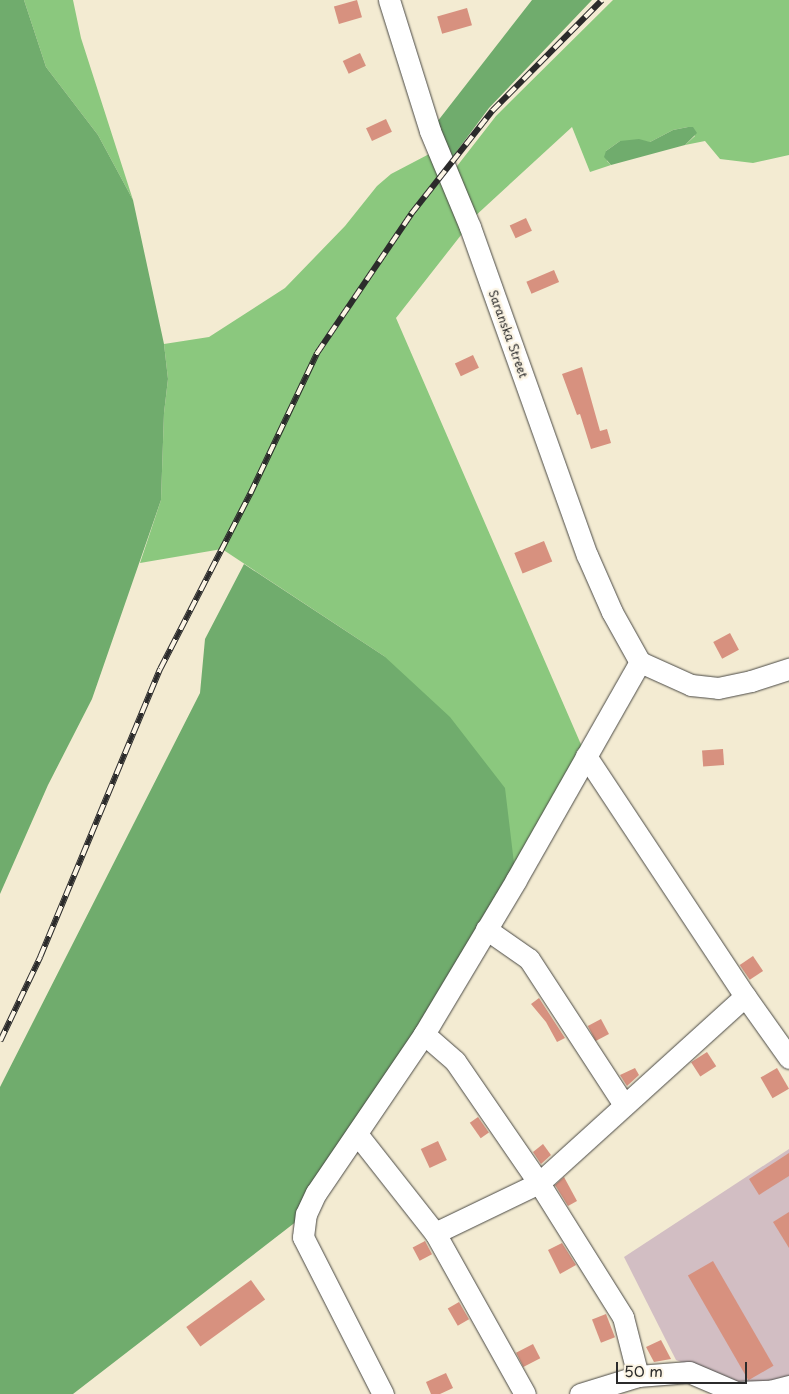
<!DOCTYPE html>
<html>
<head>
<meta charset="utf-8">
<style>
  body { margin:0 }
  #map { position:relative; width:789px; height:1394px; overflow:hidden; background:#f3ebd2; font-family:"Playpen Sans",sans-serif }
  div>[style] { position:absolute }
  .industrial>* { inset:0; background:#d2bec3 }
  .green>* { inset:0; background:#8bc87e }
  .forest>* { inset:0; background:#70ac6d }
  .building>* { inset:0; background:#d7917f; transform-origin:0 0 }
  .roads { filter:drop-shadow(0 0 1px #494844) drop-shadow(0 0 1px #494844) }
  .street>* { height:21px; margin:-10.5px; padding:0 10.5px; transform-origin:10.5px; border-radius:10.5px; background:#fff }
  .rail>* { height:5.5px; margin-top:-2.75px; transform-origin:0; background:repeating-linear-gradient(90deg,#fcf5e5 0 11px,#2b2b2b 0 22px); box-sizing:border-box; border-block:1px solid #2b2b2b }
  span { translate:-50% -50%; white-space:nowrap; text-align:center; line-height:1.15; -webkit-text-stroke:5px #fcf5e5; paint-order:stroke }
  .street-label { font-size:12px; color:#2b2b2b }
  .scale { position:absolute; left:616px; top:1362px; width:131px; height:22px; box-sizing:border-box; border:2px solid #2b2b2b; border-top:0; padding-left:6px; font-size:15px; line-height:18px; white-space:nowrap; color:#2b2b2b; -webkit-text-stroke:4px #fcf5e5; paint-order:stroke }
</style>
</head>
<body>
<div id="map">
  <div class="industrial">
    <div style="clip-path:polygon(789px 1149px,789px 1375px,773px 1383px,742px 1385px,676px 1360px,624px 1257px)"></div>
  </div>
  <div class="green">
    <div style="clip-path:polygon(24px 0,73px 0,81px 38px,133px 200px,98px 135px,46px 67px)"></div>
    <div style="clip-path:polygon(613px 0,789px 0,789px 155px,753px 163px,720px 159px,705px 141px,685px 145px,695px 136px,688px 127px,673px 130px,650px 142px,620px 141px,606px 151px,607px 161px,611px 165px,590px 172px,572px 127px,473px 218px,454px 170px,496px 116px)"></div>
    <div style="clip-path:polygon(433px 152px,465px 230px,396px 318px,586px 756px,516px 880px,384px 656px,222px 549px,140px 563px,161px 500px,164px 413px,168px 379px,164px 344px,209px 337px,285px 288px,345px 226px,377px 186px,391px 174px)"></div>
  </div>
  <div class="forest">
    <div style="clip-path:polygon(0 0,24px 0,46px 67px,98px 135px,133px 200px,164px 344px,168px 379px,164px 413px,161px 500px,92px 699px,48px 785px,0 894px)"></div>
    <div style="clip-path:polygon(532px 0,592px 0,489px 108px,445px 167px,430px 131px)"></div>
    <div style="clip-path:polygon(688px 127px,693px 127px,697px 133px,685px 145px,611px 165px,604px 157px,606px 151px,620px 141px,639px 139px,650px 142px,673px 130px)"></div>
    <div style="clip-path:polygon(244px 564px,384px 656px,450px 717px,505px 788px,516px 880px,306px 1214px,73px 1394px,0 1394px,0 1087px,200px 693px,205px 639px)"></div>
  </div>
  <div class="building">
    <div style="left:357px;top:0;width:18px;height:24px;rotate:74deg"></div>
    <div style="left:467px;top:8px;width:18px;height:31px;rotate:74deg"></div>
    <div style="left:360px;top:53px;width:14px;height:19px;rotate:65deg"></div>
    <div style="left:386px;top:119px;width:14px;height:22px;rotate:65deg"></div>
    <div style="left:526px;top:218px;width:14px;height:18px;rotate:65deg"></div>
    <div style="left:554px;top:270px;width:13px;height:30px;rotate:67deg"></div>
    <div style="left:473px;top:355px;width:14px;height:20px;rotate:65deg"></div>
    <div style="clip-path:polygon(582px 367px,600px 431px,607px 429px,611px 443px,591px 449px,580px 414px,577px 415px,562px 374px)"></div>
    <div style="left:544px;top:541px;width:22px;height:32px;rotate:68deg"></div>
    <div style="left:730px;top:633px;width:19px;height:19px;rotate:62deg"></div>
    <div style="left:723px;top:749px;width:16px;height:21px;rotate:86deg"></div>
    <div style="left:753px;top:956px;width:18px;height:16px;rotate:56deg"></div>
    <div style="clip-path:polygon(539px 998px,565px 1038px,557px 1042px,546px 1022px,531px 1004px)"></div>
    <div style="left:601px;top:1019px;width:17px;height:15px;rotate:62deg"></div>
    <div style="left:707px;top:1052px;width:17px;height:19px;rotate:57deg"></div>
    <div style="clip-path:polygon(635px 1068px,639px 1075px,627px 1086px,620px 1075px)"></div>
    <div style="left:777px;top:1068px;width:24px;height:19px;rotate:60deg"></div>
    <div style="left:478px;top:1117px;width:19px;height:10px;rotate:55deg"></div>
    <div style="left:438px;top:1141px;width:21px;height:19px;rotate:65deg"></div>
    <div style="clip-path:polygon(543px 1144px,551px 1155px,541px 1164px,533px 1152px)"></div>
    <div style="clip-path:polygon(789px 1153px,789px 1176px,759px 1195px,749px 1179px)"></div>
    <div style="clip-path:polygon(564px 1177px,577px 1201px,568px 1206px,555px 1185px)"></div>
    <div style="clip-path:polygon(789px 1212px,789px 1248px,773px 1222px)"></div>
    <div style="left:425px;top:1241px;width:15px;height:14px;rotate:62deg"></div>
    <div style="clip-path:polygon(562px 1243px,576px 1265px,560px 1274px,548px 1250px)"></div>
    <div style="left:713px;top:1261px;width:121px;height:29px;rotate:60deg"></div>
    <div style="left:251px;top:1280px;width:24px;height:80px;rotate:54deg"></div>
    <div style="left:459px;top:1302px;width:20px;height:13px;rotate:60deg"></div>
    <div style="left:606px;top:1314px;width:25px;height:15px;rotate:69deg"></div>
    <div style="clip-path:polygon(661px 1340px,671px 1359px,654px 1362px,646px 1347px)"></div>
    <div style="left:533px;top:1344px;width:16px;height:19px;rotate:63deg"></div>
    <div style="clip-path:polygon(446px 1373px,453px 1388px,440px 1394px,431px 1394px,426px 1382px)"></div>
  </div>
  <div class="roads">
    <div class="street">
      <div style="left:389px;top:0;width:137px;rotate:72.6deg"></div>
      <div style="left:430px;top:131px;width:104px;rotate:67.4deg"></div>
      <div style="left:470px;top:227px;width:348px;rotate:70.4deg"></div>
      <div style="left:587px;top:555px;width:62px;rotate:66.3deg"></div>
      <div style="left:612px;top:612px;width:57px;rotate:60.8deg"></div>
      <div style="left:640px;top:662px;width:56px;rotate:24.3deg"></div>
      <div style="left:691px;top:685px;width:27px;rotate:6deg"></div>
      <div style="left:718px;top:688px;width:34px;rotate:-12deg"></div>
      <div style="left:751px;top:681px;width:40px;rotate:-18deg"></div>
      <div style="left:586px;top:756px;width:288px;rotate:56.5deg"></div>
      <div style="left:745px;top:996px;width:76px;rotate:54.6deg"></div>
      <div style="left:486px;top:929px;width:52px;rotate:34.9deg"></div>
      <div style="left:529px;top:959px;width:174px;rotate:56.9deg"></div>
      <div style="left:424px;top:1034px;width:41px;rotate:41.1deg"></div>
      <div style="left:455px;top:1061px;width:148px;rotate:55.5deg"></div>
      <div style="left:539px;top:1183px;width:158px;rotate:57.9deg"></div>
      <div style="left:623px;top:1317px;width:61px;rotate:75.7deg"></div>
      <div style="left:357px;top:1134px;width:126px;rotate:51.8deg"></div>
      <div style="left:435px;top:1233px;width:184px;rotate:60.8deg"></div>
      <div style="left:435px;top:1233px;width:115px;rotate:-25.7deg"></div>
      <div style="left:539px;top:1183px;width:278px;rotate:-42.2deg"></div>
      <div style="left:383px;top:1394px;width:176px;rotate:-117deg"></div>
      <div style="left:303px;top:1237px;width:23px;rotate:-83deg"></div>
      <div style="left:306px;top:1214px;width:23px;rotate:-65deg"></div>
      <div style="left:316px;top:1193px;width:192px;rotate:-55.8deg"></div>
      <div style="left:424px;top:1034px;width:179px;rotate:-59.1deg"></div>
      <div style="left:516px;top:880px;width:251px;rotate:-60.4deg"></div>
      <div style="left:580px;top:1394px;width:61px;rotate:-17.2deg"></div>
      <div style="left:638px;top:1376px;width:51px;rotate:-4.5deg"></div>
      <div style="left:689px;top:1372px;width:51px;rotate:23.1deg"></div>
      <div style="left:736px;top:1392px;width:34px;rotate:-2deg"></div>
      <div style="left:770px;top:1391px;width:20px;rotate:-15deg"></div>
    </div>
  </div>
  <div class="rail">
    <div style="left:0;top:1041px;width:93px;rotate:-64.5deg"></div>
    <div style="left:40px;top:957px;width:312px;rotate:-67.4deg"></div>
    <div style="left:160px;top:669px;width:197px;rotate:-62.8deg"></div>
    <div style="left:250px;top:494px;width:156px;rotate:-64.6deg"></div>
    <div style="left:317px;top:353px;width:168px;rotate:-55.9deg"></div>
    <div style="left:411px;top:214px;width:131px;rotate:-51.8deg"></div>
    <div style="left:492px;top:111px;width:156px;rotate:-45.3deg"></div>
  </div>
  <div class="street-label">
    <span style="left:508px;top:334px;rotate:70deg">Saranska Street</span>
  </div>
  <div class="scale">50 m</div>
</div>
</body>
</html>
